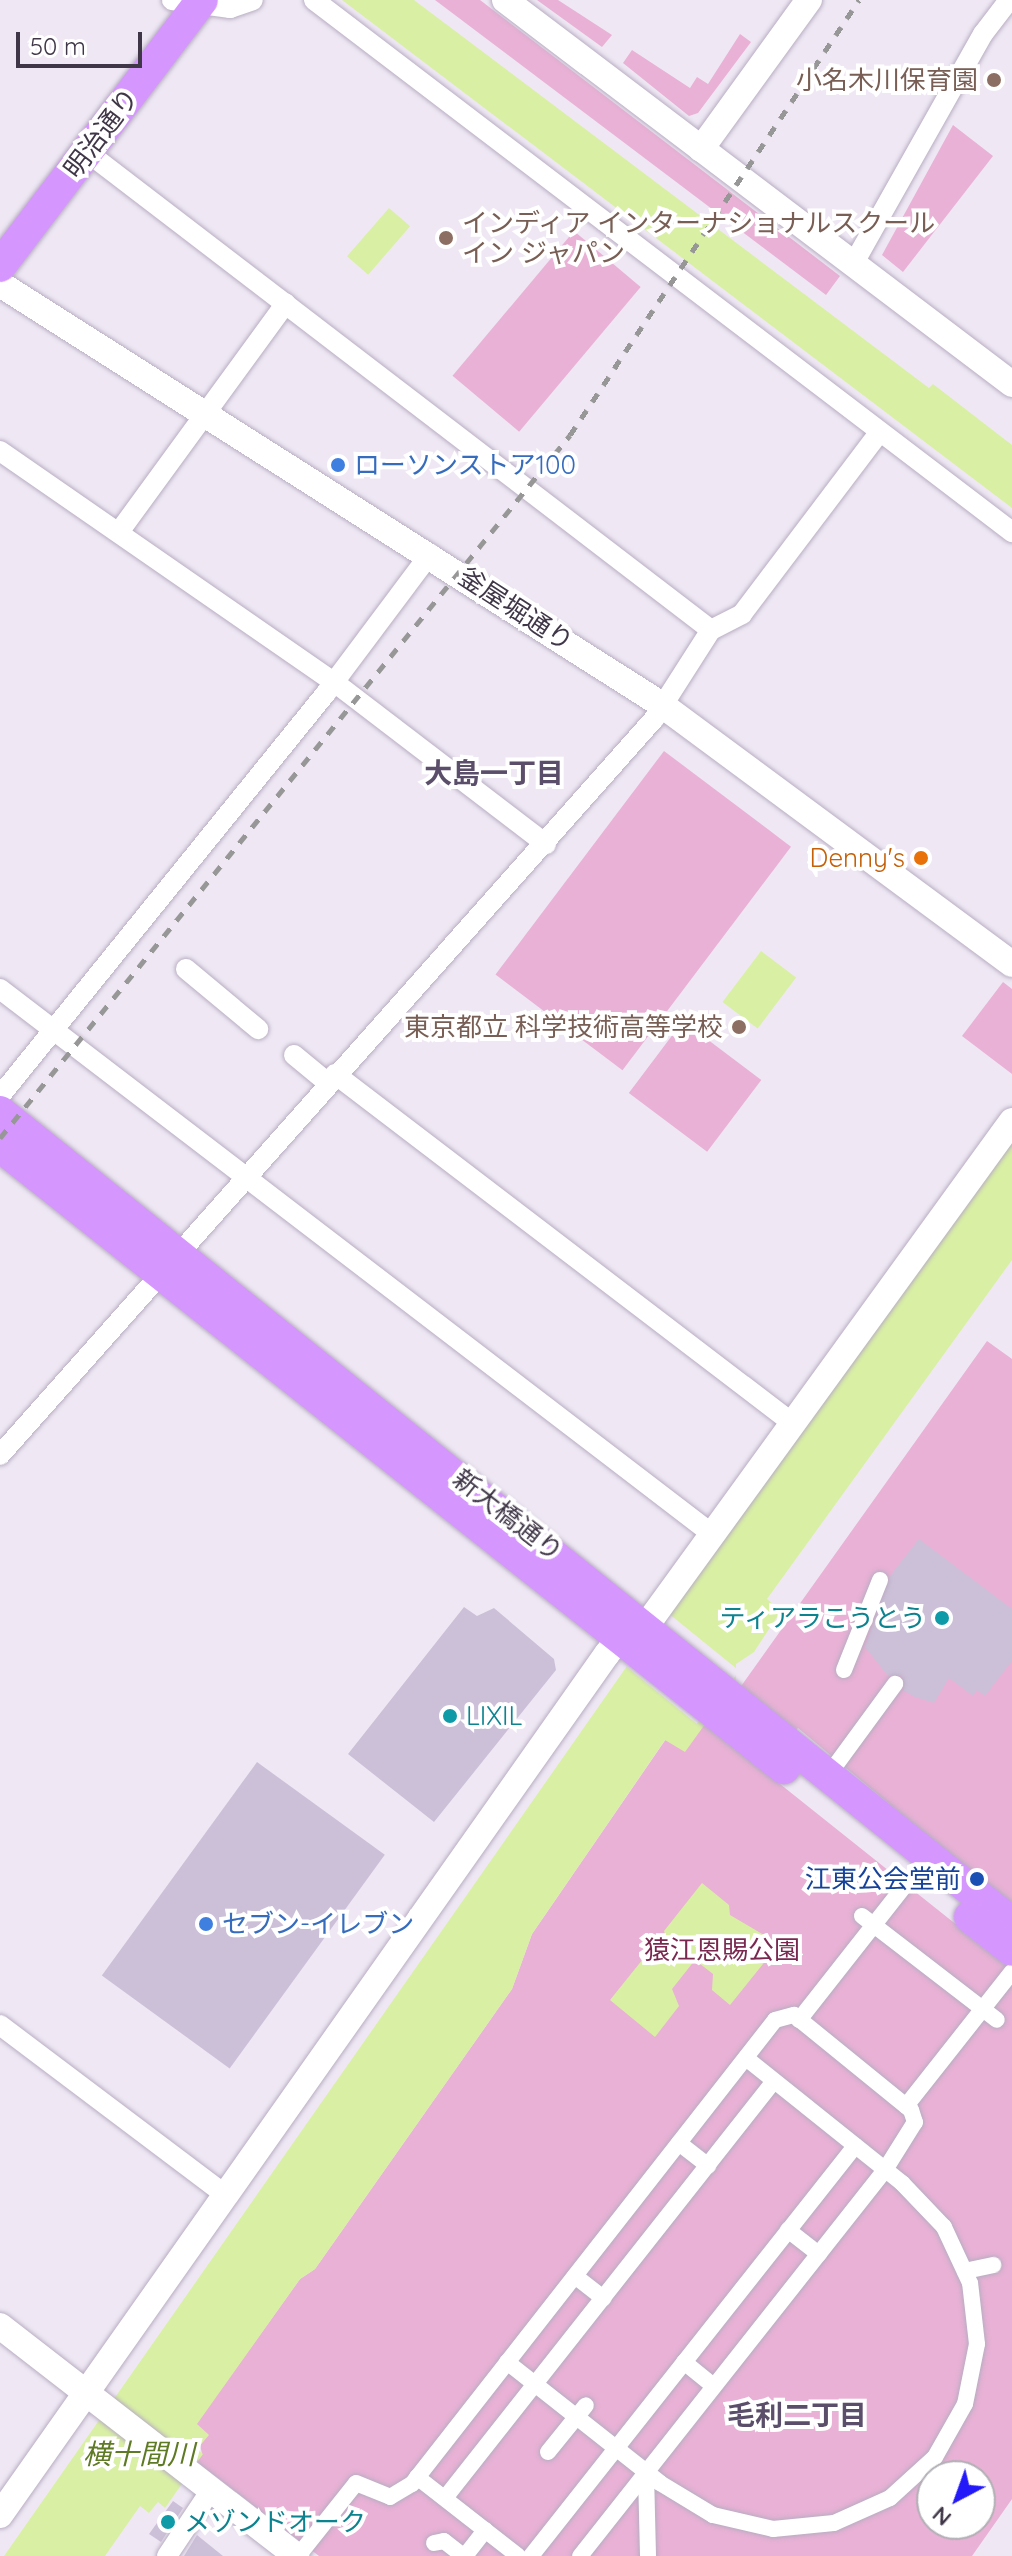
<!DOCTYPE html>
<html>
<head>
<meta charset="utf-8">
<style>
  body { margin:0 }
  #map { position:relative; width:1012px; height:2556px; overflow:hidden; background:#efe8f4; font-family:Quicksand,"Noto Sans JP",sans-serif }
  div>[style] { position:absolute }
  .green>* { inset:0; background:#e8b1d5; transform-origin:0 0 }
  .water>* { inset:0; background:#d9f0a4; transform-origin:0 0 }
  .pier>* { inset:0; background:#efe8f4; transform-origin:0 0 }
  .building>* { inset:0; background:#ccc0d8; transform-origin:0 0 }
  .roads { filter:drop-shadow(0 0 2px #b8adc2) drop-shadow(0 0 2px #b8adc2) }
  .pedestrian>* { height:16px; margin:-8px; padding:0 8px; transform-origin:8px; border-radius:8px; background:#fff }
  .minor>* { height:20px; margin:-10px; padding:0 10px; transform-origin:10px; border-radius:10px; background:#fff }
  .tertiary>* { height:26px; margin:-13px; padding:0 13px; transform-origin:13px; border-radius:13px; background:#fff }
  .primary>* { height:32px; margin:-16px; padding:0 16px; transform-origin:16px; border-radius:16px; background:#d597fe }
  .rail>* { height:5px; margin-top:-2.5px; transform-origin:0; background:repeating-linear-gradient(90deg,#979797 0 10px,transparent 0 20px) }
  .dots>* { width:22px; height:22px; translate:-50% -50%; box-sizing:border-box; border:4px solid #fff; border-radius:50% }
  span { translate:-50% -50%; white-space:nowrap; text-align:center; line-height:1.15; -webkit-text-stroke:8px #fff; paint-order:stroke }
  .education-label { font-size:26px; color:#785e54 }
  .right { translate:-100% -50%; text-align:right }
  .left { translate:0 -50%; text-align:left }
  .street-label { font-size:26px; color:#3f3647 }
  .shop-label { font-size:26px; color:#366cbe }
  .food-label { font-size:26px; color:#c56008 }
  .culture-label { font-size:26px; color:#0d838f }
  .transit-label { font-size:26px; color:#164399 }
  .park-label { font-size:26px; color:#792950 }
  .neighbourhood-label { font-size:28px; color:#5b4e6a; font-weight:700 }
  .water-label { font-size:28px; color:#5f7a24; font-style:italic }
  .north { position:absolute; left:916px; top:2460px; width:80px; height:80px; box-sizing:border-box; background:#fff; border:2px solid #b2afb5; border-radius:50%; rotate:221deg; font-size:22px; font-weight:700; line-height:32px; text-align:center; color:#3f3647 }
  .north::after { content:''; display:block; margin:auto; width:28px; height:36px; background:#2319f9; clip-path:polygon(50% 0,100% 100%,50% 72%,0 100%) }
  .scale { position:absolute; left:16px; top:32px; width:126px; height:36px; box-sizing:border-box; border:4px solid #3f3647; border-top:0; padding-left:10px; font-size:24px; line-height:28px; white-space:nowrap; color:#3f3647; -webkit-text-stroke:6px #fff; paint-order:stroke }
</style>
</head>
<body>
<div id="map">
  <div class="green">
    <div style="clip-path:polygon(435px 0,480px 0,840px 276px,826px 295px)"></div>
    <div style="clip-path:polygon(537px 0,558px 0,612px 35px,602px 47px)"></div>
    <div style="clip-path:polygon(740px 34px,751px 42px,698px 113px,689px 116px,623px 63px,632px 50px,690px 88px,697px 77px,708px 84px)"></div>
    <div style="clip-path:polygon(953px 125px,993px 156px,903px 272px,882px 255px)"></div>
    <div style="left:574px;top:231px;width:87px;height:189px;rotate:40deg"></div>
    <div style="left:664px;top:751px;width:159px;height:280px;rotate:37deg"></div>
    <div style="clip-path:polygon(1003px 982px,1012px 989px,1012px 1074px,962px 1036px)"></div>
    <div style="left:683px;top:1021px;width:98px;height:90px;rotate:37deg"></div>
    <div style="clip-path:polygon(987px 1341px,1012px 1359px,1012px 1906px,798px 1728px,794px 1733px,739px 1689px)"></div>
    <div style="clip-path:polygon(evenodd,706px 1725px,1012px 1969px,1012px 2499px,972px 2556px,319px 2556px,197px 2462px,202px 2454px,196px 2424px,300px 2279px,315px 2269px,512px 1989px,532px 1934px,666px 1739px,706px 1725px,932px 2476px,980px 2476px,980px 2524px,932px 2524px,932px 2476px)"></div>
  </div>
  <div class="water">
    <div style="clip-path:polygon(342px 0,414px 0,929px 388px,933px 384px,1012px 445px,1012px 508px)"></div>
    <div style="left:389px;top:208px;width:28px;height:64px;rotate:41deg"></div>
    <div style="left:761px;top:951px;width:44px;height:64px;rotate:37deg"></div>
    <div style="clip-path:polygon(1012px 1132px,1012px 1260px,767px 1599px,781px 1611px,754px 1652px,736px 1664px,736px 1681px,685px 1752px,665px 1740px,532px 1934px,512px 1989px,315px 2269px,300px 2279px,197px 2424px,209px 2435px,197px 2449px,203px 2454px,165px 2508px,158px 2502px,149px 2513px,140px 2506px,105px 2556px,4px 2556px,788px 1436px)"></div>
    <div style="clip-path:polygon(702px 1883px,729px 1905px,730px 1915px,779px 1944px,730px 2005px,712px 1990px,713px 1974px,695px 1960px,672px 1989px,679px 2006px,655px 2037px,610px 2000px,647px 1954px,656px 1954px,667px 1940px,664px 1931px)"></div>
  </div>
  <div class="pier">
    <div style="left:668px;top:1613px;width:92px;height:68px;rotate:39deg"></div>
  </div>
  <div class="building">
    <div style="clip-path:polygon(919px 1539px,1012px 1609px,1012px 1661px,985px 1696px,977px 1690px,973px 1696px,949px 1678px,934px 1703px,915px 1697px,904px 1691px,902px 1676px,888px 1676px,865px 1647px,890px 1576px)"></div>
    <div style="clip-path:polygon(464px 1607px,477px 1616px,494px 1608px,554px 1659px,556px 1670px,434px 1822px,348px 1754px)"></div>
    <div style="left:257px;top:1762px;width:158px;height:264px;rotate:36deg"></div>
    <div style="clip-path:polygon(173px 2501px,183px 2508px,161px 2542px,149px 2534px)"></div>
    <div style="clip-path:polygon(197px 2535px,223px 2556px,184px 2556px)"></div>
  </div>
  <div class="roads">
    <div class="pedestrian">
      <div style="left:844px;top:1670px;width:97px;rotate:-68.2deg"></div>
      <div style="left:835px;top:1766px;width:102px;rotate:-53.8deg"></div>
      <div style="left:862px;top:1916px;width:170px;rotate:37.6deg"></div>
      <div style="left:799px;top:2020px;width:173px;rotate:-51.8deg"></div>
      <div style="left:906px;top:2106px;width:171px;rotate:-51.7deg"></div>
      <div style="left:679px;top:2143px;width:37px;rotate:38deg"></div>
      <div style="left:788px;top:2230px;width:39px;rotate:38deg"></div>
      <div style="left:965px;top:2271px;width:29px;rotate:-12deg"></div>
      <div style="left:575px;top:2276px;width:36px;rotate:38deg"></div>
      <div style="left:507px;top:2362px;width:195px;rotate:38.3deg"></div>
      <div style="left:660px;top:2483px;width:62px;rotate:31.1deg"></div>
      <div style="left:713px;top:2515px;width:62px;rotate:13.1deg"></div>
      <div style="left:773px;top:2529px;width:61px;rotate:-5.6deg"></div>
      <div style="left:834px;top:2523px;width:61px;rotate:-24.1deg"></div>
      <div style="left:890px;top:2498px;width:61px;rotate:-42.3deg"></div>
      <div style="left:935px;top:2457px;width:61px;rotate:-60.5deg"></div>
      <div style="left:965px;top:2404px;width:61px;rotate:-78.7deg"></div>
      <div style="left:977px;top:2344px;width:61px;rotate:-96.5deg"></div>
      <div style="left:970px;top:2283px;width:62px;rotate:-114.9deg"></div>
      <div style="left:944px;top:2227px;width:61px;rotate:-133.7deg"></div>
      <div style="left:902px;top:2183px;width:200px;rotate:-141.3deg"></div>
      <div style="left:684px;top:2362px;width:38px;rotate:39deg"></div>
      <div style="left:548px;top:2452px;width:60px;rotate:-51deg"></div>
      <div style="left:646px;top:2473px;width:83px;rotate:88.6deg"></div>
      <div style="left:417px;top:2477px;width:128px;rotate:38deg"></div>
      <div style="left:445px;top:2498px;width:531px;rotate:-51.73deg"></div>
      <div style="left:434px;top:2543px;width:10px;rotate:-11deg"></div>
      <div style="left:444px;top:2541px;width:24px;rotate:38deg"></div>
      <div style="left:298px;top:2556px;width:93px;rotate:-51.5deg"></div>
      <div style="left:356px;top:2483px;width:37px;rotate:22deg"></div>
      <div style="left:390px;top:2497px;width:26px;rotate:-31deg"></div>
      <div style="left:412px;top:2484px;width:589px;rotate:-51.96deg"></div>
      <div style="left:775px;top:2020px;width:20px;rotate:-15deg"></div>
      <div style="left:794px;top:2015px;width:151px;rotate:39.1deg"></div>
      <div style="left:911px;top:2110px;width:13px;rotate:72deg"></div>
      <div style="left:915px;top:2122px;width:57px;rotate:122deg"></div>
      <div style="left:885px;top:2170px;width:492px;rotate:128.3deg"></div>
      <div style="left:465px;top:2556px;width:33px;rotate:-52deg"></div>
      <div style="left:531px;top:2556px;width:523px;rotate:-51.68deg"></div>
    </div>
    <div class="minor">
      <div style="left:172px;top:0;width:59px;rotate:7.9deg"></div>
      <div style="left:230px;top:8px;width:24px;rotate:-19deg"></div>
      <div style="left:314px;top:0;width:878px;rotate:37.31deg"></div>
      <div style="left:87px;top:152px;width:786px;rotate:37.45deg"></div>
      <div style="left:855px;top:261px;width:261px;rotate:-60.6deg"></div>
      <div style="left:983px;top:34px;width:43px;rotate:-52.6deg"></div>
      <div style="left:0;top:451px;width:406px;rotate:34.7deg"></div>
      <div style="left:334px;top:682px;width:267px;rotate:37.4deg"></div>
      <div style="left:119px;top:532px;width:283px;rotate:-53.9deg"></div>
      <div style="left:186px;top:969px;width:94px;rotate:39.8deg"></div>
      <div style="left:0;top:989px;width:897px;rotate:37.43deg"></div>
      <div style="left:294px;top:1055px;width:44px;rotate:39.5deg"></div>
      <div style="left:335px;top:1074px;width:574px;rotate:37.35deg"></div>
      <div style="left:0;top:1096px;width:518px;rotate:-51.03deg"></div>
      <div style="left:326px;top:693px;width:174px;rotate:-53.2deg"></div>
      <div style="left:0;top:1455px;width:985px;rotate:-48.38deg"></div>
      <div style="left:654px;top:719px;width:106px;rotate:-57.4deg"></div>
      <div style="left:711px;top:630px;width:35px;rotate:-27deg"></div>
      <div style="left:742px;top:614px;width:226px;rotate:-52.9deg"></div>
      <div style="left:0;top:2025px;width:284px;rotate:37deg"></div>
      <div style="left:167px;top:2556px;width:79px;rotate:-56.3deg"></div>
    </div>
    <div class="tertiary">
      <div style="left:505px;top:0;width:636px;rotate:37.14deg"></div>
      <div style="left:701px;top:149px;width:184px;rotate:-54.1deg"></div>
      <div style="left:0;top:284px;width:785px;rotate:32.45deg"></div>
      <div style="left:662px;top:705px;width:435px;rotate:36.5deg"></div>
      <div style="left:0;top:2326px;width:375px;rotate:37.8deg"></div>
      <div style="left:0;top:2515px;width:1053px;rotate:-54.82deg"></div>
      <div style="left:607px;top:1654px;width:21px;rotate:-53deg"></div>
      <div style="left:620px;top:1637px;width:36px;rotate:-30deg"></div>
      <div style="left:651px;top:1619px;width:615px;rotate:-54.06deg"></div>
    </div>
    <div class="primary">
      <div style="left:0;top:266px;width:334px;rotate:-52.8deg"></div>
      <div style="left:0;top:1112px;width:1297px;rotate:38.71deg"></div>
      <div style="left:0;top:1146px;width:1001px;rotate:38.43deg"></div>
      <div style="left:970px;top:1917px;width:53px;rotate:38.2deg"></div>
    </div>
  </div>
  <div class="rail">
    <div style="left:0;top:1138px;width:905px;rotate:-50.96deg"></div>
    <div style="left:570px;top:435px;width:522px;rotate:-56.4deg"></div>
  </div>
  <div class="dots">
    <div style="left:994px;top:80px;background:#8d6e63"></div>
    <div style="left:446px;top:238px;background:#8d6e63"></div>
    <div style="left:338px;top:465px;background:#3f7fe0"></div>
    <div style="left:921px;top:858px;background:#e8710a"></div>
    <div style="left:739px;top:1027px;background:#8d6e63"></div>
    <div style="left:942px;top:1618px;background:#0f9aa8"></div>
    <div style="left:450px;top:1716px;background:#0f9aa8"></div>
    <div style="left:977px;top:1879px;background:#1a4fb4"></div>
    <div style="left:206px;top:1924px;background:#3f7fe0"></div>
    <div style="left:168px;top:2522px;background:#0f9aa8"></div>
  </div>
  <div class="education-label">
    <span class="right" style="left:978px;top:80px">小名木川保育園</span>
    <span class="left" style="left:462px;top:238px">インディア インターナショナルスクール<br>イン ジャパン</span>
    <span class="right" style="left:723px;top:1027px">東京都立 科学技術高等学校</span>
  </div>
  <div class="street-label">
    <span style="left:101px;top:133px;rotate:-53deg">明治通り</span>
    <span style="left:516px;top:609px;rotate:33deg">釜屋堀通り</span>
    <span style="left:508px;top:1515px;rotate:38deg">新大橋通り</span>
  </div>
  <div class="shop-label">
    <span class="left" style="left:354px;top:465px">ローソンストア100</span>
    <span class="left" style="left:222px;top:1924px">セブン-イレブン</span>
  </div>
  <div class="food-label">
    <span class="right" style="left:905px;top:858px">Denny's</span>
  </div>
  <div class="culture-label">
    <span class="right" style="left:926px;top:1618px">ティアラこうとう</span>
    <span class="left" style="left:466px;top:1716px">LIXIL</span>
    <span class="left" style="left:184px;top:2522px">メゾンドオーク</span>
  </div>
  <div class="transit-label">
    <span class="right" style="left:961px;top:1879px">江東公会堂前</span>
  </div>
  <div class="park-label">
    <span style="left:722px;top:1950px">猿江恩賜公園</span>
  </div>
  <div class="neighbourhood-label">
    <span style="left:494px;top:773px">大島一丁目</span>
    <span style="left:797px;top:2415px">毛利二丁目</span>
  </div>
  <div class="water-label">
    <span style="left:139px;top:2454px">横十間川</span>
  </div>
  <div class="north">N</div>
  <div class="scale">50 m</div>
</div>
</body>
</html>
